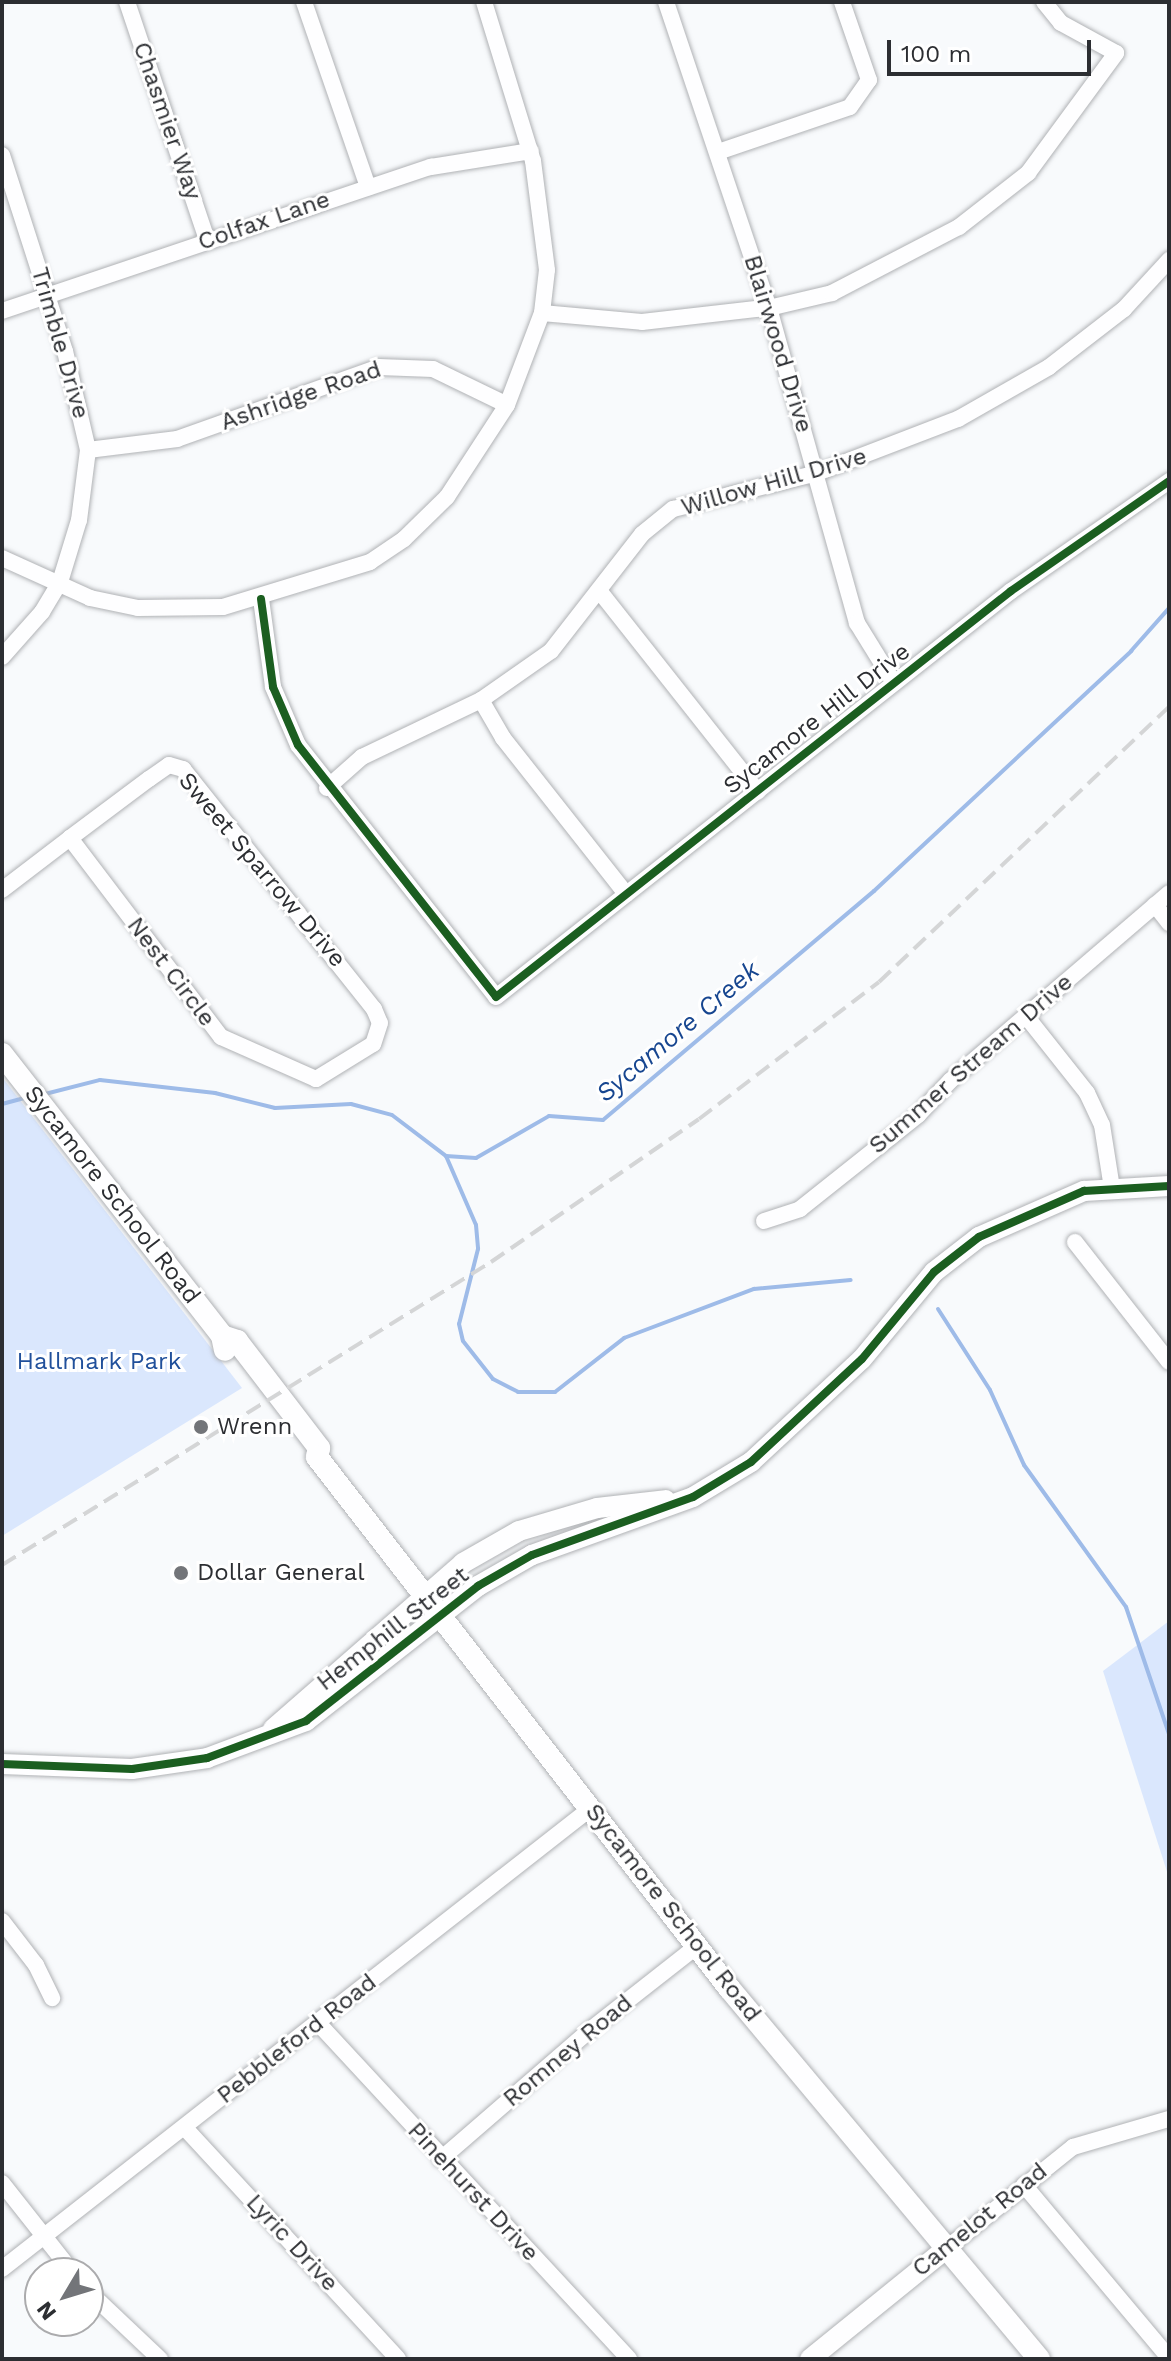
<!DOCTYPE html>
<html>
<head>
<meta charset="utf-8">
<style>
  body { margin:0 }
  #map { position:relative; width:1171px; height:2361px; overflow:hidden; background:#f8fafc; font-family:"Work Sans",sans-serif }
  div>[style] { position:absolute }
  .green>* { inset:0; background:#dae7fd }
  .stream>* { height:4px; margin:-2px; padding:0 2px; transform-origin:2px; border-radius:2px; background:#9ebbe8 }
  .roads { filter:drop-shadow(0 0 2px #b0b2b5) drop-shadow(0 0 2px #b0b2b5) }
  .minor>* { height:16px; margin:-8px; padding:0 8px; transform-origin:8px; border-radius:8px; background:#fefeff }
  .tertiary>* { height:20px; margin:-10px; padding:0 10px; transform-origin:10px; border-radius:10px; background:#fefeff }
  .secondary>* { height:22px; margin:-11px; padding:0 11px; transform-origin:11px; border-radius:11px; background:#fefeff }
  .rail>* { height:4px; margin-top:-2px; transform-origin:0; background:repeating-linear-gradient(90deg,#d4d5d6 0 16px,transparent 0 24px) }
  .cycleway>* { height:8px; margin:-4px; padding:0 4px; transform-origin:4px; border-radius:4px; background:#1b5e20 }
  .dots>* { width:22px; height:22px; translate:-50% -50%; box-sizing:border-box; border:4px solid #fff; border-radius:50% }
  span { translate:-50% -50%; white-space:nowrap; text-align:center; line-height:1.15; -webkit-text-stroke:6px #fff; paint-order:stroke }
  .street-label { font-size:24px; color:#2c2e32 }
  .park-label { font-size:24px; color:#21509b }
  .poi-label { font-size:24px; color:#2c2e32 }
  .left { translate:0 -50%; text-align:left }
  .water-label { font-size:26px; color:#174690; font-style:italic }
  .frame { position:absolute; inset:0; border:4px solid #2c2e32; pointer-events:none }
  .north { position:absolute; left:24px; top:2257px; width:80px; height:80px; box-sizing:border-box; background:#fff; border:2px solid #ababad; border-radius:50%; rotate:232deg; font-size:22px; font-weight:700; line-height:32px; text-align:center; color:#2c2e32 }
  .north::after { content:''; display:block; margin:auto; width:28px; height:36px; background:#737579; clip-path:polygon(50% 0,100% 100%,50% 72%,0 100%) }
  .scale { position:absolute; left:887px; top:40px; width:204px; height:36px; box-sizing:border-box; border:4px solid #2c2e32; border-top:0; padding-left:10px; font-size:24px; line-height:28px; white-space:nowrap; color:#2c2e32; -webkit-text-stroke:6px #fff; paint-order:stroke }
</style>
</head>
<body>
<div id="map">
  <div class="green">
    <div style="clip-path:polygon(2px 1077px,242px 1388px,2px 1536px)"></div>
    <div style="clip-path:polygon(1169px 1621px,1169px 1878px,1103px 1671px)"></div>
  </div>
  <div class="stream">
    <div style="left:45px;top:1094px;width:57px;rotate:-14.3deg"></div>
    <div style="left:100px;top:1080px;width:116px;rotate:6.4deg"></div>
    <div style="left:215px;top:1093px;width:62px;rotate:14deg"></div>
    <div style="left:275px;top:1108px;width:76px;rotate:-3deg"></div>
    <div style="left:351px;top:1104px;width:42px;rotate:15deg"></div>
    <div style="left:392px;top:1115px;width:68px;rotate:37.2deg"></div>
    <div style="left:446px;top:1156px;width:30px;rotate:4deg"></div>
    <div style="left:476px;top:1158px;width:84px;rotate:-29.9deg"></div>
    <div style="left:549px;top:1116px;width:54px;rotate:4.2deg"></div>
    <div style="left:603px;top:1120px;width:355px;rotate:-40.2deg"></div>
    <div style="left:874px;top:891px;width:352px;rotate:-43deg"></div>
    <div style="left:1131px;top:651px;width:57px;rotate:-48.5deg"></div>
    <div style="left:2px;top:1104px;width:27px;rotate:-15deg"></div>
    <div style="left:446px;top:1156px;width:75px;rotate:66.5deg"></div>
    <div style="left:476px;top:1225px;width:24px;rotate:85deg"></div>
    <div style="left:478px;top:1249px;width:77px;rotate:104.2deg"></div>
    <div style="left:459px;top:1324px;width:17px;rotate:77deg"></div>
    <div style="left:463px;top:1341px;width:48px;rotate:51.7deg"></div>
    <div style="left:493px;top:1379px;width:28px;rotate:27deg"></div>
    <div style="left:518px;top:1392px;width:37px"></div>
    <div style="left:555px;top:1392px;width:88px;rotate:-38deg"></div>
    <div style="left:624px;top:1338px;width:139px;rotate:-20.7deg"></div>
    <div style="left:754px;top:1289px;width:97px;rotate:-5.3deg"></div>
    <div style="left:938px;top:1309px;width:96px;rotate:57.3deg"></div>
    <div style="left:990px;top:1390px;width:82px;rotate:65.6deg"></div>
    <div style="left:1024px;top:1465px;width:175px;rotate:54.3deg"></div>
    <div style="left:1126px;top:1607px;width:134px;rotate:71.3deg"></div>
  </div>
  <div class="roads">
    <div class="minor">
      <div style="left:127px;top:2px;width:251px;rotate:71.4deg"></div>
      <div style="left:304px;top:2px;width:196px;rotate:70.9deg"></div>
      <div style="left:666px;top:2px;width:323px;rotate:71.4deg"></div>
      <div style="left:769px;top:308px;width:327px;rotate:74.4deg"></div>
      <div style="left:857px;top:623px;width:70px;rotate:58.3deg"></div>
      <div style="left:718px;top:152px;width:139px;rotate:-18.8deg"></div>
      <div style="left:850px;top:107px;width:33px;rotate:-55deg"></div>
      <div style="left:869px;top:80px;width:83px;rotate:-109.1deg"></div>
      <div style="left:2px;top:155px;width:206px;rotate:72.2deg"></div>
      <div style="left:65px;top:351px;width:102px;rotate:76.9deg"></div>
      <div style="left:88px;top:450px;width:71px;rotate:97.3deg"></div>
      <div style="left:79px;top:520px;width:65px;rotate:107deg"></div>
      <div style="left:60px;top:582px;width:35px;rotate:121deg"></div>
      <div style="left:42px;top:612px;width:60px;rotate:131.6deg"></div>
      <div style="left:2px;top:311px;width:453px;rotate:-18.6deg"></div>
      <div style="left:431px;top:167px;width:101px;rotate:-9.1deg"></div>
      <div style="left:542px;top:313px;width:100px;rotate:5.1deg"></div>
      <div style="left:642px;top:322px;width:132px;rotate:-6.5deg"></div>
      <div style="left:773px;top:307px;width:61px;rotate:-13.3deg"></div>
      <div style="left:832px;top:293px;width:143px;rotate:-27.5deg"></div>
      <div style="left:959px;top:227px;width:88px;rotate:-38deg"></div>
      <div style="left:1028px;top:173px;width:149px;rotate:-53.7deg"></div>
      <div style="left:1116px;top:53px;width:63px;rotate:-151.4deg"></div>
      <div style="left:1061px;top:23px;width:27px;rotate:-129deg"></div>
      <div style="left:88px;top:450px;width:90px;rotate:-7deg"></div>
      <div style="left:177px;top:439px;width:214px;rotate:-19.6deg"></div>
      <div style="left:379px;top:367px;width:54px;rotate:2.1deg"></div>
      <div style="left:433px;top:369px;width:82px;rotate:25.9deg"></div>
      <div style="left:2px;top:558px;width:97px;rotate:24.4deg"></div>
      <div style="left:90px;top:598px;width:49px;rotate:11.8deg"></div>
      <div style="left:138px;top:608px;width:85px;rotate:-0.7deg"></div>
      <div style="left:223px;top:607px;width:154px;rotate:-17deg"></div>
      <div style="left:370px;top:562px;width:41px;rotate:-34.1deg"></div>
      <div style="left:404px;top:539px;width:60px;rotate:-44.3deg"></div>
      <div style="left:447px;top:497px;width:110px;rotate:-56.9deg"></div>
      <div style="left:507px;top:405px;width:98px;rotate:-69.2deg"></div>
      <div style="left:542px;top:313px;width:43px;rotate:-83.4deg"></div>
      <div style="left:547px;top:270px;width:110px;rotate:-97.3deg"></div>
      <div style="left:533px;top:161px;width:166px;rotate:-107.1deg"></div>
      <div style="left:601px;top:593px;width:253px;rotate:51.7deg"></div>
      <div style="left:261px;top:599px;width:89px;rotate:82.2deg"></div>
      <div style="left:273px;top:687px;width:63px;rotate:66.7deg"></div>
      <div style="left:298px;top:745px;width:320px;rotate:51.8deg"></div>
      <div style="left:496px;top:997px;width:656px;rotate:-38.25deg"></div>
      <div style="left:1011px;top:591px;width:193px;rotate:-34.8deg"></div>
      <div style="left:481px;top:700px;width:44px;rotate:59.9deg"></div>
      <div style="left:503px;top:738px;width:199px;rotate:51.7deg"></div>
      <div style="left:327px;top:788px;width:47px;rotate:-41.5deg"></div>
      <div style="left:362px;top:757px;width:132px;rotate:-25.6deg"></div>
      <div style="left:481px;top:700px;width:85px;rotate:-35deg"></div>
      <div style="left:551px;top:651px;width:148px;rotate:-52.1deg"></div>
      <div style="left:642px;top:534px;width:40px;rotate:-39deg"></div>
      <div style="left:673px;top:509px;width:148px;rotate:-14deg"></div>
      <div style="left:817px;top:473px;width:151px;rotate:-21deg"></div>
      <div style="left:958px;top:419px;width:105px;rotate:-29.7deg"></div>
      <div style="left:1049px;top:367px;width:95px;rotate:-37.7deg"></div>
      <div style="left:1124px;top:309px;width:67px;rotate:-47.4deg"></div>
      <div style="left:2px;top:890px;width:86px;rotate:-37.4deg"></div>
      <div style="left:70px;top:838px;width:99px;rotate:-36.8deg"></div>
      <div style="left:149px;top:779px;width:24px;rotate:-35deg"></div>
      <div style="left:169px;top:765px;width:15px;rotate:16deg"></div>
      <div style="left:183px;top:769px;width:307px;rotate:51.5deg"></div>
      <div style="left:374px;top:1009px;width:15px;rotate:67deg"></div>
      <div style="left:380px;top:1023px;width:22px;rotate:108deg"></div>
      <div style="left:373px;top:1044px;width:67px;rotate:148.4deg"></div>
      <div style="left:316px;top:1079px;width:104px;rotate:-156.1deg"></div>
      <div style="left:221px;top:1037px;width:250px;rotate:-127.2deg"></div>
      <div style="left:1155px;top:905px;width:23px;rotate:52deg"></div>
      <div style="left:1026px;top:1016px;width:98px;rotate:51.6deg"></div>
      <div style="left:1087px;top:1093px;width:35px;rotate:65deg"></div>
      <div style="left:1102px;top:1125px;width:64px;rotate:81deg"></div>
      <div style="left:764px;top:1221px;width:38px;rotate:-18deg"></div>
      <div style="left:800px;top:1209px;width:151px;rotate:-38.5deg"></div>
      <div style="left:918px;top:1115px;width:48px;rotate:-46.7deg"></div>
      <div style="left:951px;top:1080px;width:287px;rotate:-40.6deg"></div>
      <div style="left:1075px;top:1242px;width:152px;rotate:51.9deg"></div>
      <div style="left:2px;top:1921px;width:56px;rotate:52.3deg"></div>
      <div style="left:36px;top:1965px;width:37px;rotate:64deg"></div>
      <div style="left:318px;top:2023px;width:458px;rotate:47.2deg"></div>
      <div style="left:185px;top:2128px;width:314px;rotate:47.3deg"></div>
      <div style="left:441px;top:2159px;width:197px;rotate:-40.9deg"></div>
      <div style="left:590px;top:2030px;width:136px;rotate:-38.1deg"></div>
      <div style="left:2px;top:2183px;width:115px;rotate:51.7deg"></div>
      <div style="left:1024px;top:2185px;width:226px;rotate:50deg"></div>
      <div style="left:946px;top:2249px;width:163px;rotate:-38.8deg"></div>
      <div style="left:1073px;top:2147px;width:100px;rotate:-16.3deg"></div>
      <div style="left:2px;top:2269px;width:748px;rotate:-38.05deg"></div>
      <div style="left:88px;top:2291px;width:99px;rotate:43.4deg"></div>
    </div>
    <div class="tertiary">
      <div style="left:273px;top:1729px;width:252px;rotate:-41.1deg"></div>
      <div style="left:463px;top:1563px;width:64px;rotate:-29.7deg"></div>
      <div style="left:519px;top:1531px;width:81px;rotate:-16.4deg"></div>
      <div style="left:597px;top:1508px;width:69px;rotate:-6.6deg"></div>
      <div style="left:2px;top:1764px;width:130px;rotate:2.2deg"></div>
      <div style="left:132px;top:1769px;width:76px;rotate:-8.3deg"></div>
      <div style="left:207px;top:1758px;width:106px;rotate:-20.5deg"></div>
      <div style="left:306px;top:1721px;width:219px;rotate:-38.1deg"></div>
      <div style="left:478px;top:1586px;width:62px;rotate:-29.9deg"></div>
      <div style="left:532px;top:1555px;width:171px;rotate:-19.8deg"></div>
      <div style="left:693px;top:1497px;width:68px;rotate:-31.1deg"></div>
      <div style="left:751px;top:1462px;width:151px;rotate:-42.9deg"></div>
      <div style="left:862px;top:1359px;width:113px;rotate:-50.4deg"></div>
      <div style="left:934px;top:1272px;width:57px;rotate:-37.9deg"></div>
      <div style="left:979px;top:1237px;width:115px;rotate:-23.7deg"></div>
      <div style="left:1084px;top:1191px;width:85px;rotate:-3.4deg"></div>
      <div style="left:810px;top:2359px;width:175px;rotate:-39deg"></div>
    </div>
    <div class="secondary">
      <div style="left:2px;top:1054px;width:358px;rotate:52deg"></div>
      <div style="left:222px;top:1336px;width:14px;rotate:78deg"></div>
      <div style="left:222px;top:1336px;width:16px;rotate:18deg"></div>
      <div style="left:237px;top:1341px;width:135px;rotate:52.5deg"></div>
      <div style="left:319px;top:1448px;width:9px;rotate:103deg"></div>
      <div style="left:317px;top:1457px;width:672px;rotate:52.19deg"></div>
      <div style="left:729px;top:1988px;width:483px;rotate:50.1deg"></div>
    </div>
  </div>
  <div class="rail">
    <div style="left:2px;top:1565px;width:575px;rotate:-31.78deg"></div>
    <div style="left:491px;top:1262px;width:252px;rotate:-34.5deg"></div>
    <div style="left:699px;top:1119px;width:226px;rotate:-37.3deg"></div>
    <div style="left:879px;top:982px;width:400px;rotate:-43.5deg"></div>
  </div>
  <div class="cycleway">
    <div style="left:261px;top:599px;width:89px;rotate:82.2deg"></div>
    <div style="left:273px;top:687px;width:63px;rotate:66.7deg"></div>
    <div style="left:298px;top:745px;width:320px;rotate:51.8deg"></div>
    <div style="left:496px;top:997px;width:656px;rotate:-38.25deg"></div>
    <div style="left:1011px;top:591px;width:193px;rotate:-34.8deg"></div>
    <div style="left:2px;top:1764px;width:130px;rotate:2.2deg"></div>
    <div style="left:132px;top:1769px;width:76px;rotate:-8.3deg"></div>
    <div style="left:207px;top:1758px;width:106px;rotate:-20.5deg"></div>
    <div style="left:306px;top:1721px;width:219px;rotate:-38.1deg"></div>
    <div style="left:478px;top:1586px;width:62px;rotate:-29.9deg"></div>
    <div style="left:532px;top:1555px;width:171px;rotate:-19.8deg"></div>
    <div style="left:693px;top:1497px;width:68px;rotate:-31.1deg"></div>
    <div style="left:751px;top:1462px;width:151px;rotate:-42.9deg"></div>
    <div style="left:862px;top:1359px;width:113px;rotate:-50.4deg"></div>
    <div style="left:934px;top:1272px;width:57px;rotate:-37.9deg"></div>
    <div style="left:979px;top:1237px;width:115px;rotate:-23.7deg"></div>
    <div style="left:1084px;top:1191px;width:85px;rotate:-3.4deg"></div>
  </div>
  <div class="dots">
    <div style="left:201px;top:1427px;background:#737579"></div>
    <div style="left:181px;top:1573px;background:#737579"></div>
  </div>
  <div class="street-label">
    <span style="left:167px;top:121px;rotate:71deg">Chasmier Way</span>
    <span style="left:264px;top:221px;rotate:-19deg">Colfax Lane</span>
    <span style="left:60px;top:343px;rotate:74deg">Trimble Drive</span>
    <span style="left:778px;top:344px;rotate:73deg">Blairwood Drive</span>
    <span style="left:301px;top:396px;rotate:-19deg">Ashridge Road</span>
    <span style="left:774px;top:482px;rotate:-16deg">Willow Hill Drive</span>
    <span style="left:817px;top:719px;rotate:-38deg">Sycamore Hill Drive</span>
    <span style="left:262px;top:870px;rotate:50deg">Sweet Sparrow Drive</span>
    <span style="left:171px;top:972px;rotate:53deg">Nest Circle</span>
    <span style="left:971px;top:1064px;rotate:-41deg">Summer Stream Drive</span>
    <span style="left:112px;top:1195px;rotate:52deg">Sycamore School Road</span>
    <span style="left:393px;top:1629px;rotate:-38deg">Hemphill Street</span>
    <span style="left:673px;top:1913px;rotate:52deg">Sycamore School Road</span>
    <span style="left:297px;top:2039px;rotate:-38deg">Pebbleford Road</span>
    <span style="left:568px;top:2051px;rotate:-40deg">Romney Road</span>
    <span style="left:473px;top:2192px;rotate:47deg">Pinehurst Drive</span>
    <span style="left:980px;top:2220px;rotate:-39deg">Camelot Road</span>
    <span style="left:292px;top:2243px;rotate:47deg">Lyric Drive</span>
  </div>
  <div class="park-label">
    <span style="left:99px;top:1362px">Hallmark Park</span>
  </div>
  <div class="poi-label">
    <span class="left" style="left:217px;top:1427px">Wrenn</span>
    <span class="left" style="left:197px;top:1573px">Dollar General</span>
  </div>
  <div class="water-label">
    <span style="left:678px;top:1032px;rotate:-40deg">Sycamore Creek</span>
  </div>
  <div class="frame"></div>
  <div class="north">N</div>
  <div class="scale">100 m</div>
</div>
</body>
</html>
